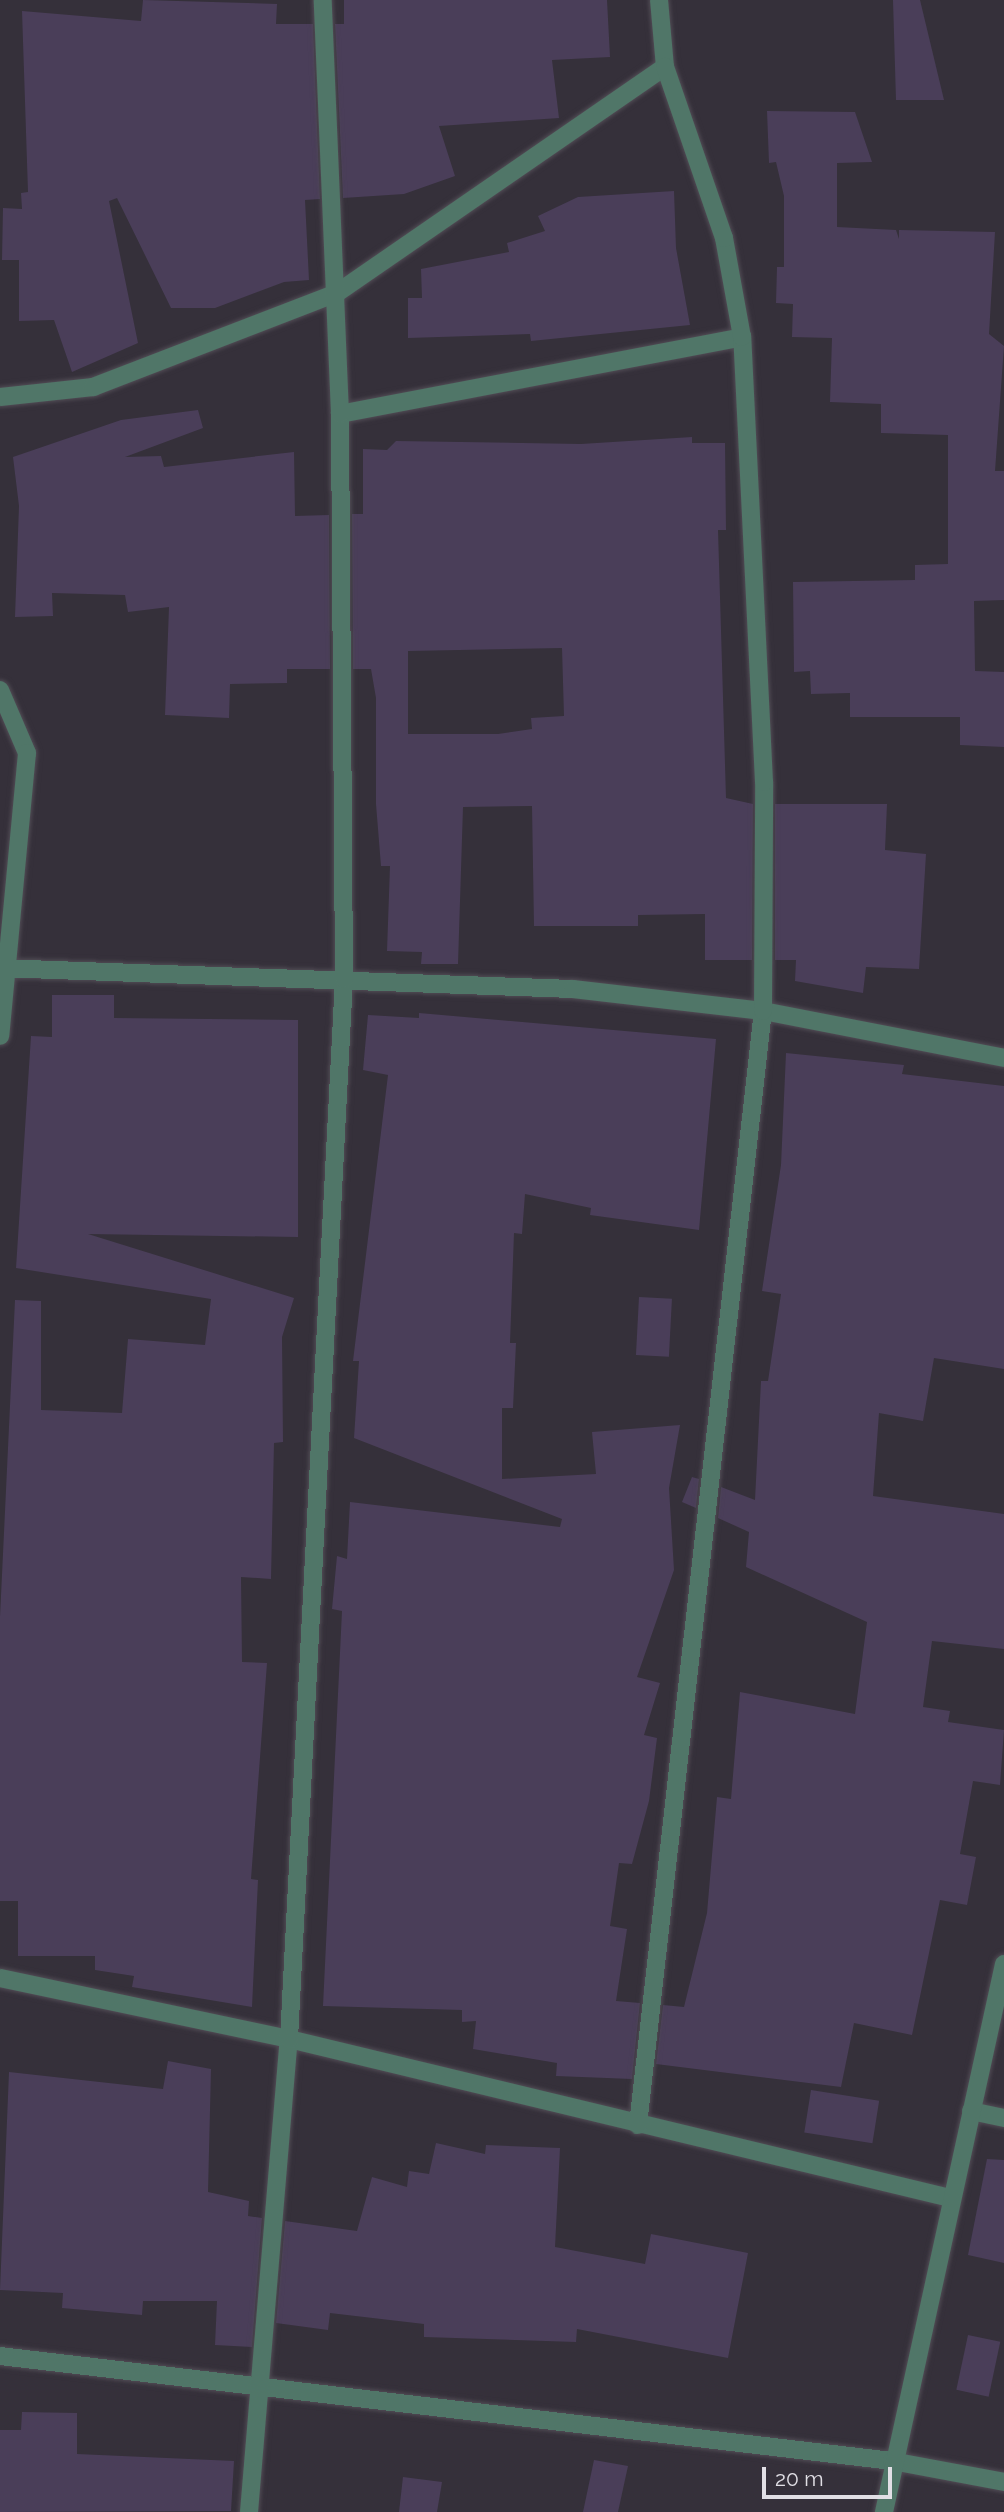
<!DOCTYPE html>
<html>
<head>
<meta charset="utf-8">
<style>
  body { margin:0 }
  #map { position:relative; width:1004px; height:2512px; overflow:hidden; background:#35303a; font-family:Raleway,sans-serif }
  div>[style] { position:absolute }
  .building>* { inset:0; background:#4a3e59; transform-origin:0 0 }
  .roads { filter:drop-shadow(0 0 2px #514c55) drop-shadow(0 0 2px #514c55) }
  .minor>* { height:18px; margin:-9px; padding:0 9px; transform-origin:9px; border-radius:9px; background:#507668 }
  span { translate:-50% -50%; white-space:nowrap; text-align:center; line-height:1.15; -webkit-text-stroke:7px #35303a; paint-order:stroke }
  .scale { position:absolute; left:762px; top:2467px; width:130px; height:32px; box-sizing:border-box; border:4px solid #e1dfe5; border-top:0; padding-left:9px; font-size:21px; line-height:24px; white-space:nowrap; color:#e1dfe5; -webkit-text-stroke:5px #35303a; paint-order:stroke }
</style>
</head>
<body>
<div id="map">
  <div class="building">
    <div style="clip-path:polygon(143px 0,277px 4px,276px 24px,313px 24px,320px 199px,305px 200px,309px 280px,284px 282px,215px 308px,171px 308px,117px 198px,109px 201px,138px 343px,72px 372px,54px 320px,19px 321px,19px 260px,2px 260px,3px 208px,22px 209px,21px 193px,28px 192px,22px 11px,141px 21px)"></div>
    <div style="clip-path:polygon(344px 0,607px 0,610px 57px,552px 60px,559px 118px,439px 126px,455px 176px,404px 194px,343px 198px,335px 24px,344px 24px)"></div>
    <div style="clip-path:polygon(893px 0,920px 0,944px 100px,896px 100px)"></div>
    <div style="clip-path:polygon(767px 111px,855px 112px,872px 162px,837px 163px,837px 227px,896px 230px,899px 239px,899px 230px,995px 232px,989px 334px,1004px 346px,995px 471px,1004px 471px,1004px 600px,974px 601px,975px 671px,1004px 672px,1004px 747px,960px 745px,960px 717px,850px 717px,850px 693px,811px 694px,810px 671px,794px 672px,793px 582px,915px 580px,915px 565px,948px 564px,948px 435px,881px 433px,881px 404px,830px 402px,832px 338px,792px 337px,793px 304px,776px 303px,777px 267px,784px 267px,784px 196px,776px 162px,769px 163px)"></div>
    <div style="clip-path:polygon(674px 191px,676px 248px,690px 325px,531px 341px,530px 334px,408px 338px,408px 298px,422px 298px,421px 269px,509px 252px,507px 243px,545px 231px,538px 216px,578px 197px)"></div>
    <div style="clip-path:polygon(198px 410px,203px 428px,125px 457px,161px 456px,164px 467px,294px 452px,295px 516px,329px 515px,330px 669px,287px 669px,287px 683px,230px 684px,229px 718px,165px 715px,169px 607px,128px 612px,125px 595px,52px 593px,53px 616px,15px 617px,19px 506px,13px 457px,121px 420px)"></div>
    <div style="clip-path:polygon(evenodd,692px 437px,692px 443px,725px 443px,726px 530px,718px 530px,726px 798px,753px 804px,752px 960px,705px 960px,705px 914px,638px 915px,638px 926px,534px 926px,532px 806px,463px 807px,458px 964px,421px 964px,422px 952px,387px 951px,390px 866px,381px 866px,376px 804px,376px 698px,371px 669px,353px 669px,352px 514px,363px 514px,363px 449px,387px 450px,396px 441px,581px 444px,692px 437px,562px 648px,564px 716px,531px 718px,532px 729px,498px 734px,408px 734px,408px 651px,562px 648px)"></div>
    <div style="clip-path:polygon(775px 804px,887px 804px,885px 850px,926px 854px,919px 969px,866px 967px,863px 993px,795px 981px,796px 960px,775px 960px)"></div>
    <div style="clip-path:polygon(52px 995px,114px 995px,114px 1018px,298px 1020px,298px 1237px,88px 1234px,294px 1298px,282px 1337px,283px 1442px,274px 1443px,271px 1579px,241px 1577px,242px 1662px,267px 1663px,251px 1879px,258px 1880px,252px 2007px,132px 1987px,134px 1976px,95px 1970px,95px 1956px,18px 1956px,18px 1901px,0 1901px,0 1617px,15px 1300px,41px 1301px,41px 1410px,122px 1413px,128px 1339px,205px 1345px,211px 1299px,16px 1268px,31px 1036px,52px 1037px)"></div>
    <div style="clip-path:polygon(419px 1013px,716px 1039px,699px 1230px,590px 1215px,591px 1208px,525px 1194px,522px 1234px,514px 1233px,510px 1343px,516px 1343px,513px 1408px,502px 1408px,502px 1479px,596px 1474px,592px 1432px,680px 1425px,669px 1488px,674px 1570px,637px 1677px,660px 1683px,644px 1735px,657px 1738px,649px 1801px,632px 1864px,619px 1863px,610px 1926px,627px 1929px,616px 2001px,640px 2003px,632px 2079px,556px 2076px,557px 2063px,473px 2049px,476px 2021px,462px 2022px,462px 2010px,323px 2006px,342px 1611px,332px 1609px,337px 1556px,347px 1559px,350px 1502px,560px 1527px,562px 1519px,354px 1438px,359px 1361px,353px 1361px,388px 1075px,363px 1070px,368px 1015px,419px 1018px)"></div>
    <div style="clip-path:polygon(786px 1053px,904px 1065px,902px 1074px,1004px 1086px,1004px 1369px,934px 1358px,923px 1421px,879px 1413px,873px 1496px,1004px 1514px,1004px 1649px,932px 1641px,923px 1707px,950px 1711px,948px 1722px,1004px 1730px,1000px 1785px,973px 1781px,960px 1854px,976px 1857px,967px 1905px,940px 1900px,912px 2035px,854px 2023px,841px 2087px,656px 2064px,663px 2005px,684px 2007px,707px 1913px,717px 1797px,731px 1799px,740px 1692px,855px 1714px,867px 1622px,746px 1567px,749px 1532px,718px 1518px,721px 1487px,755px 1500px,761px 1381px,768px 1381px,781px 1294px,762px 1291px,781px 1165px)"></div>
    <div style="left:639px;top:1297px;width:33px;height:58px;rotate:3deg"></div>
    <div style="clip-path:polygon(692px 1477px,699px 1479px,696px 1508px,682px 1502px)"></div>
    <div style="clip-path:polygon(168px 2061px,211px 2069px,208px 2192px,249px 2201px,248px 2216px,262px 2218px,252px 2347px,215px 2345px,217px 2301px,143px 2301px,142px 2315px,62px 2308px,63px 2293px,0 2290px,9px 2072px,163px 2089px)"></div>
    <div style="left:811px;top:2090px;width:69px;height:43px;rotate:9deg"></div>
    <div style="clip-path:polygon(436px 2143px,485px 2154px,486px 2145px,560px 2148px,555px 2247px,645px 2264px,651px 2234px,748px 2253px,728px 2358px,577px 2329px,576px 2342px,424px 2337px,424px 2324px,330px 2313px,328px 2330px,276px 2323px,285px 2221px,357px 2231px,372px 2177px,407px 2187px,409px 2171px,429px 2174px)"></div>
    <div style="clip-path:polygon(987px 2159px,1004px 2160px,1004px 2263px,968px 2255px)"></div>
    <div style="left:968px;top:2335px;width:33px;height:56px;rotate:12deg"></div>
    <div style="clip-path:polygon(22px 2412px,77px 2413px,77px 2454px,234px 2461px,231px 2511px,0 2512px,0 2430px,21px 2430px)"></div>
    <div style="clip-path:polygon(594px 2460px,628px 2466px,618px 2512px,583px 2512px)"></div>
    <div style="clip-path:polygon(403px 2477px,442px 2482px,437px 2512px,399px 2512px)"></div>
  </div>
  <div class="roads">
    <div class="minor">
      <div style="left:0;top:397px;width:94px;rotate:-6.1deg"></div>
      <div style="left:93px;top:387px;width:261px;rotate:-21.1deg"></div>
      <div style="left:337px;top:293px;width:398px;rotate:-34.6deg"></div>
      <div style="left:665px;top:67px;width:67px;rotate:-95.1deg"></div>
      <div style="left:340px;top:414px;width:409px;rotate:-10.8deg"></div>
      <div style="left:0;top:690px;width:69px;rotate:66.8deg"></div>
      <div style="left:27px;top:753px;width:284px;rotate:95.4deg"></div>
      <div style="left:0;top:968px;width:573px;rotate:2.1deg"></div>
      <div style="left:573px;top:989px;width:191px;rotate:6.6deg"></div>
      <div style="left:763px;top:1011px;width:246px;rotate:11deg"></div>
      <div style="left:0;top:1978px;width:295px;rotate:11.9deg"></div>
      <div style="left:289px;top:2039px;width:680px;rotate:13.53deg"></div>
      <div style="left:971px;top:2111px;width:34px;rotate:12deg"></div>
      <div style="left:638px;top:2125px;width:1121px;rotate:-83.6deg"></div>
      <div style="left:763px;top:1011px;width:229px;rotate:-89.7deg"></div>
      <div style="left:764px;top:782px;width:446px;rotate:-92.8deg"></div>
      <div style="left:742px;top:337px;width:101px;rotate:-100.3deg"></div>
      <div style="left:724px;top:238px;width:181px;rotate:-109deg"></div>
      <div style="left:0;top:2356px;width:898px;rotate:6.71deg"></div>
      <div style="left:892px;top:2461px;width:114px;rotate:10.6deg"></div>
      <div style="left:249px;top:2512px;width:475px;rotate:-85.2deg"></div>
      <div style="left:289px;top:2039px;width:1061px;rotate:-87.03deg"></div>
      <div style="left:344px;top:979px;width:565px;rotate:-90.41deg"></div>
      <div style="left:340px;top:414px;width:414px;rotate:-92.4deg"></div>
      <div style="left:884px;top:2512px;width:561px;rotate:-77.65deg"></div>
    </div>
  </div>
  <div class="scale">20 m</div>
</div>
</body>
</html>
